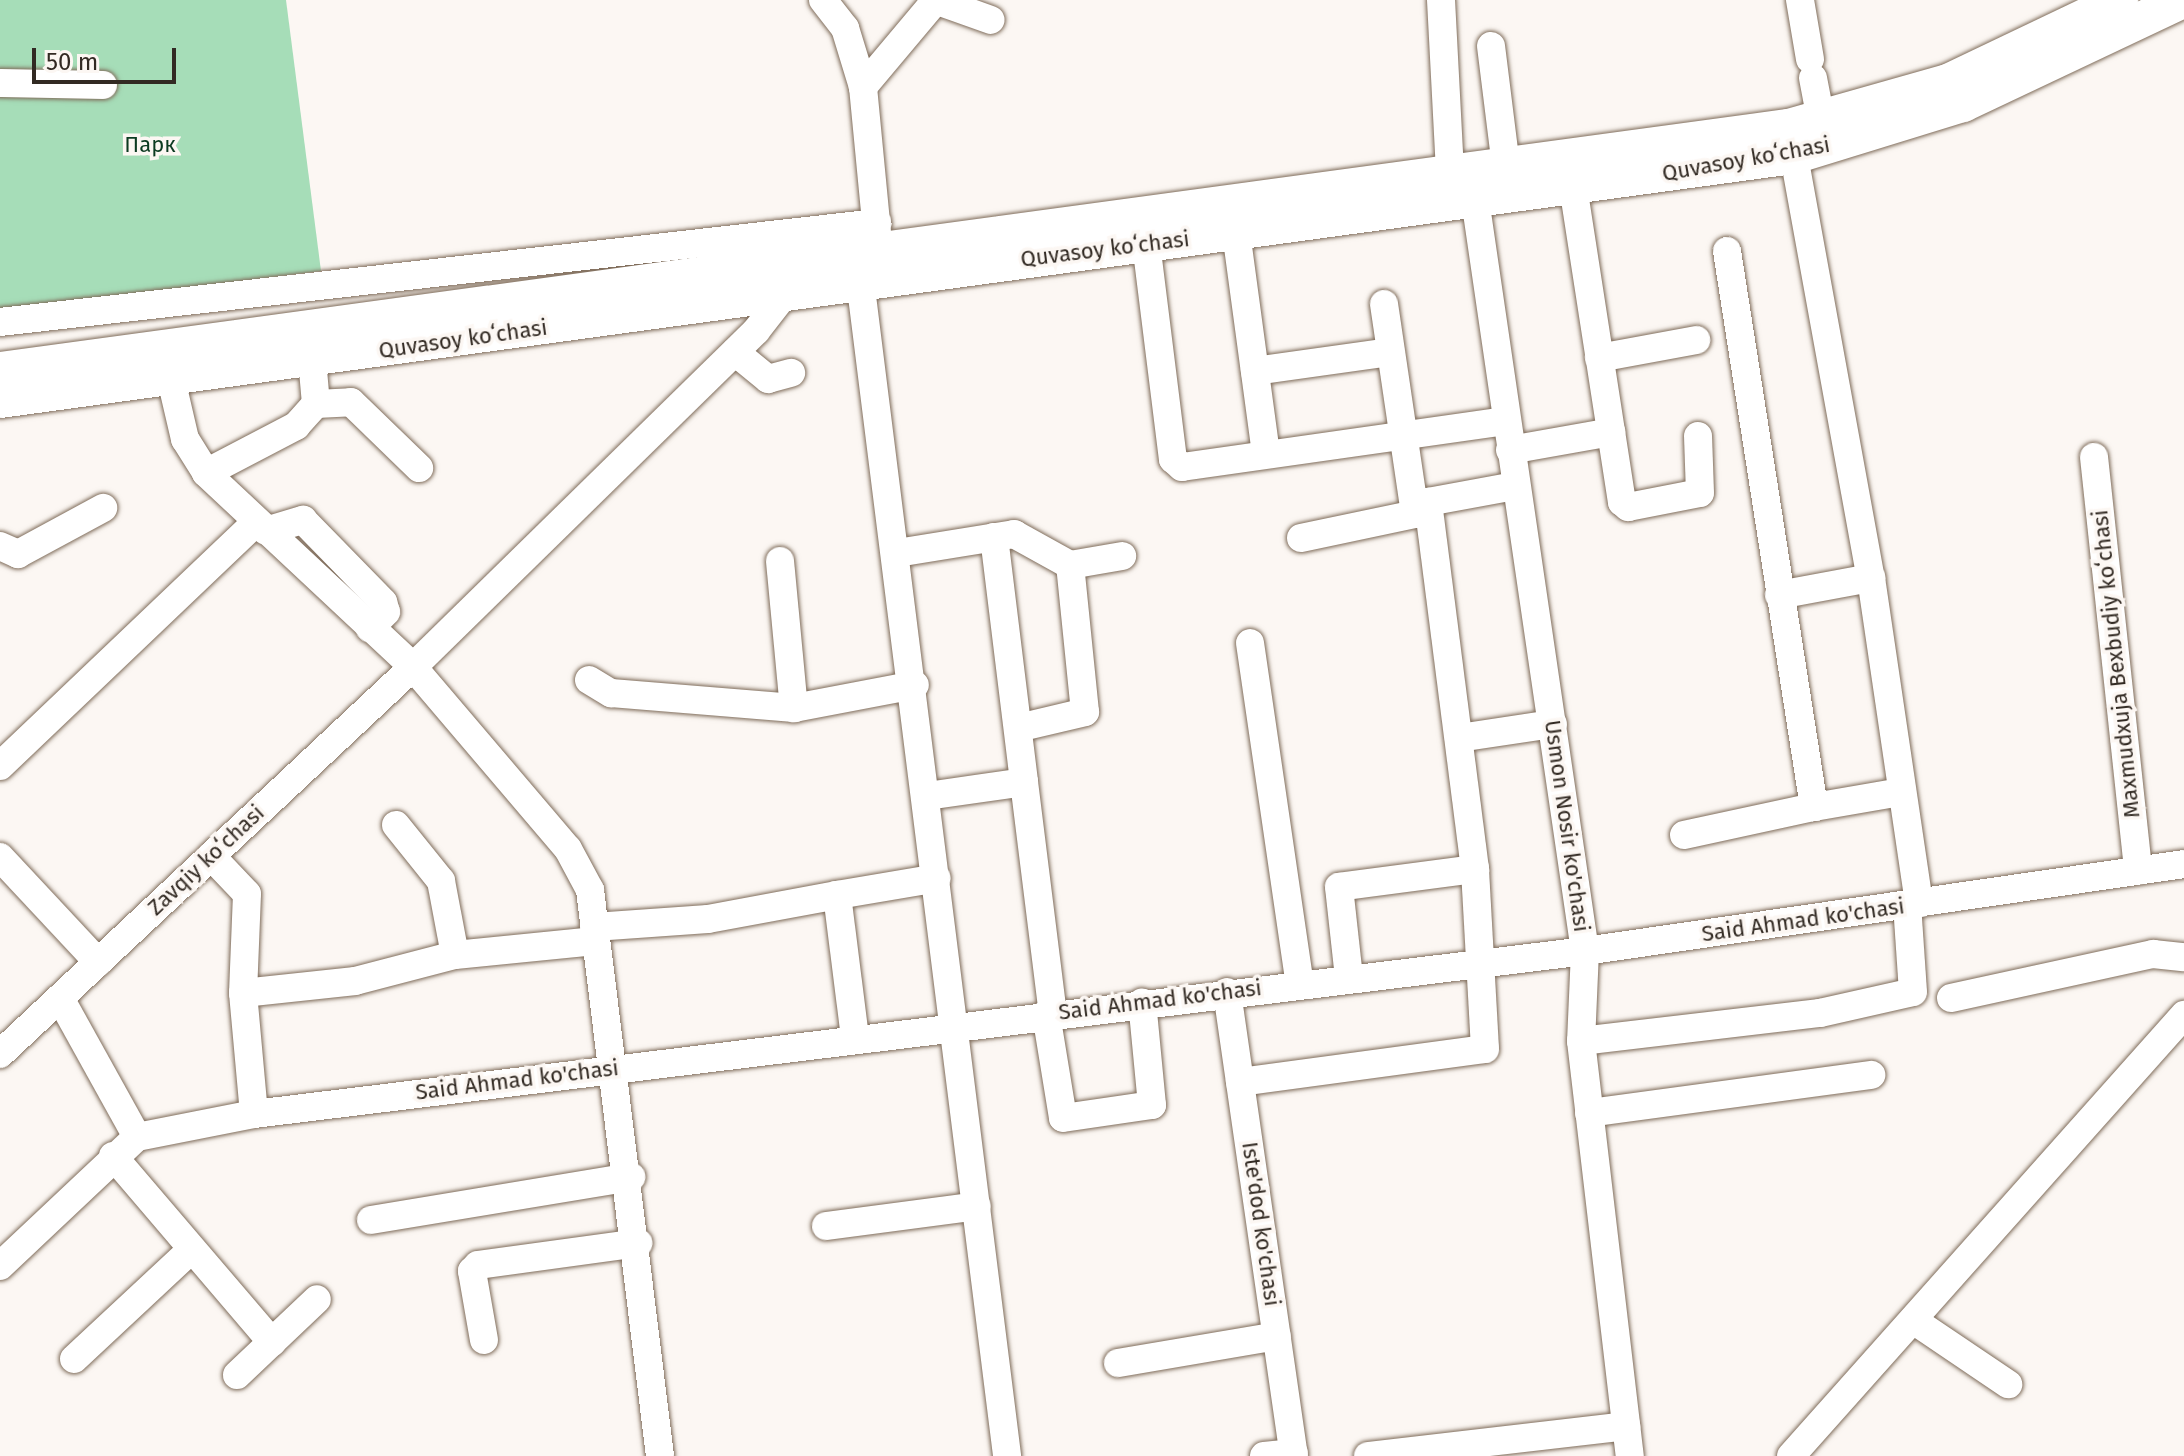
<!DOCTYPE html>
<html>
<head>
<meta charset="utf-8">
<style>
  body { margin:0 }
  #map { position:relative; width:2184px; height:1456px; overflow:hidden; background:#fcf7f3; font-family:"Fira Sans",sans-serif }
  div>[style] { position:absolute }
  .green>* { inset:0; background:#a6ddb8 }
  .roads { filter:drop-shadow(0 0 2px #7f6c5a) drop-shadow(0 0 2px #7f6c5a) }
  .minor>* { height:28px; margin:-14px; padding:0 14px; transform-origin:14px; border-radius:14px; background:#fff }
  .major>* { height:36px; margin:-18px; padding:0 18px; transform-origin:18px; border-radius:18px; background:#fff }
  span { translate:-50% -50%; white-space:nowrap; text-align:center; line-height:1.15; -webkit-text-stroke:7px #fcf7f3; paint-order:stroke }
  .park-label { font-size:22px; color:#0c3b21 }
  .street-label { font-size:22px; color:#322a23 }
  .scale { position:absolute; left:32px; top:48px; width:144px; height:36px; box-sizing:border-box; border:4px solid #322a23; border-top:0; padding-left:10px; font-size:24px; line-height:28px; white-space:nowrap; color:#322a23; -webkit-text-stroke:6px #fcf7f3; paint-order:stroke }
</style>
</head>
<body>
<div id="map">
  <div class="green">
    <div style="clip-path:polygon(0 0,286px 0,321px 271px,0 311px)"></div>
  </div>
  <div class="roads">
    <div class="minor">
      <div style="left:823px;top:0;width:36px;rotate:52deg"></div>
      <div style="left:845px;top:28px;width:62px;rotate:73deg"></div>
      <div style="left:935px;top:0;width:59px;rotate:19.7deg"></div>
      <div style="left:936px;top:0;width:114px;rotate:130deg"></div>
      <div style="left:863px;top:87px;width:166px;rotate:84.5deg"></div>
      <div style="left:879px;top:252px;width:34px;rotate:124deg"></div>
      <div style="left:860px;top:280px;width:1185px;rotate:82.87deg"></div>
      <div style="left:1441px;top:0;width:174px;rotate:87deg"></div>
      <div style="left:1800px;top:0;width:60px;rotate:80.4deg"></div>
      <div style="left:1491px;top:46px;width:122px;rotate:82.9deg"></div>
      <div style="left:1813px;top:78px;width:43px;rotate:79.2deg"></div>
      <div style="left:0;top:83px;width:103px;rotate:1.1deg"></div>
      <div style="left:1794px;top:156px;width:429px;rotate:79.7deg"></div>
      <div style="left:1871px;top:578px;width:329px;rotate:81.6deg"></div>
      <div style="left:1573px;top:186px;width:320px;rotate:81.2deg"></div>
      <div style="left:1622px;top:502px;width:8px;rotate:40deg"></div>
      <div style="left:1628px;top:507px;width:73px;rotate:-11deg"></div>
      <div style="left:1700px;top:493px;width:57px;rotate:-92deg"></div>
      <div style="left:1475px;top:199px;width:760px;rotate:81.68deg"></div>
      <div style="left:1585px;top:951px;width:90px;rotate:92.5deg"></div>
      <div style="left:1581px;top:1041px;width:418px;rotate:83.3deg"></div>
      <div style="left:1236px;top:232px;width:223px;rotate:82.3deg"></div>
      <div style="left:1146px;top:243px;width:218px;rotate:82.9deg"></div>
      <div style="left:1173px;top:459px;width:12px;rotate:42deg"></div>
      <div style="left:1182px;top:467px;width:326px;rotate:-8.1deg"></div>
      <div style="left:1727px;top:251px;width:563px;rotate:81.11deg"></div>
      <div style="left:1814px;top:807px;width:88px;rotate:-9.8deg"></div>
      <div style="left:1384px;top:304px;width:212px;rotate:81.6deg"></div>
      <div style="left:0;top:322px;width:883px;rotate:-6.44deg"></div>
      <div style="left:735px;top:352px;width:43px;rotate:39.3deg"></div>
      <div style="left:768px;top:379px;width:24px;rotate:-15deg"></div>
      <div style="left:1599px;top:358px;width:99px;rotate:-10.5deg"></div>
      <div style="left:1255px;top:371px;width:136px;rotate:-8deg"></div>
      <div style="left:171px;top:379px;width:62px;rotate:76.9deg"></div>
      <div style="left:185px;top:439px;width:40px;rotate:58deg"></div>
      <div style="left:206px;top:473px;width:284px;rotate:43.1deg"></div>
      <div style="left:413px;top:667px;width:239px;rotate:49.6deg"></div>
      <div style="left:568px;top:849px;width:47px;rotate:61.8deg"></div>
      <div style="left:590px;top:890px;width:570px;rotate:82.95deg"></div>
      <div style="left:316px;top:404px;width:35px;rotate:-3deg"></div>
      <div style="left:351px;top:402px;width:95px;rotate:44.1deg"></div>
      <div style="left:1510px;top:450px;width:103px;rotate:-10.1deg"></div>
      <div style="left:2094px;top:457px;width:416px;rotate:83.9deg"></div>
      <div style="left:206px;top:473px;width:102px;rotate:-27.6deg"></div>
      <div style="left:296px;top:426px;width:30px;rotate:-48deg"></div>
      <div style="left:316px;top:404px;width:45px;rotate:-95.1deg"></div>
      <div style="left:266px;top:531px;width:39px;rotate:-17deg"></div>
      <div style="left:303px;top:520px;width:115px;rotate:45.7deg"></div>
      <div style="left:383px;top:602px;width:10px;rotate:73deg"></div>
      <div style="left:386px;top:612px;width:23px;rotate:135deg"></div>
      <div style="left:994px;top:537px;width:247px;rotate:83deg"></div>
      <div style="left:1301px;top:538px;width:116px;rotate:-11.9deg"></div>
      <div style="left:1415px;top:514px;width:18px;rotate:-43deg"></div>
      <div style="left:0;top:546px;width:20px;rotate:24deg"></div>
      <div style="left:18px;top:554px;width:97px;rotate:-28.4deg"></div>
      <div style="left:897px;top:553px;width:119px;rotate:-9.2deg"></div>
      <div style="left:1014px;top:534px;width:64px;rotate:29deg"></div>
      <div style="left:1070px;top:565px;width:53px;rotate:-9.8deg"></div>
      <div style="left:780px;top:561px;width:148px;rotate:84.6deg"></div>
      <div style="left:1779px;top:595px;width:94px;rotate:-10.5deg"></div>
      <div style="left:1250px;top:643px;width:345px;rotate:81.7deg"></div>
      <div style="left:589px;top:680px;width:26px;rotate:31deg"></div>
      <div style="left:611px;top:693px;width:184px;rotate:4.7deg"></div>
      <div style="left:794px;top:708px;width:123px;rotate:-10.8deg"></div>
      <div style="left:1018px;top:728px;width:69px;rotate:-13.4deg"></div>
      <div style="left:1085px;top:712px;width:148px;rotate:-95.8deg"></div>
      <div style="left:1459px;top:738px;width:95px;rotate:-8.5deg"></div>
      <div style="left:0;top:766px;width:354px;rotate:-43.6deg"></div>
      <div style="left:927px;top:796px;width:98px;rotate:-8.2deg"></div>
      <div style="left:1024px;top:782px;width:234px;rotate:82.9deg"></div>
      <div style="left:396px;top:825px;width:72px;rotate:51.2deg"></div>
      <div style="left:441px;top:881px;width:75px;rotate:79.3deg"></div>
      <div style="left:1684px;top:835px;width:133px;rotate:-12.2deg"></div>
      <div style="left:211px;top:856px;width:52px;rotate:46.5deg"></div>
      <div style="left:247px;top:894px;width:99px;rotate:92.3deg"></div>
      <div style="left:243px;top:993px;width:121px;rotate:84.8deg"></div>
      <div style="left:0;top:857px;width:144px;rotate:47deg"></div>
      <div style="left:1475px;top:869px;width:370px;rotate:-97.3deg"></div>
      <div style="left:1428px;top:502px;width:88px;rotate:-10.4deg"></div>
      <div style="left:837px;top:895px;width:101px;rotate:-9.6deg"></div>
      <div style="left:594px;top:927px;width:114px;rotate:-4deg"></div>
      <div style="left:708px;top:919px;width:131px;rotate:-10.5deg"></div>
      <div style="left:837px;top:895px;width:143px;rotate:82.8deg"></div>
      <div style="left:1227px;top:992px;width:469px;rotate:81.8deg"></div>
      <div style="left:243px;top:993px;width:113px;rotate:-6.1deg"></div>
      <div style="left:355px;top:981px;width:103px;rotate:-14.6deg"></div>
      <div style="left:455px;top:955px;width:141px;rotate:-5.7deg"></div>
      <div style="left:60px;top:998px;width:159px;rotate:61deg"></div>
      <div style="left:1951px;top:998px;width:207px;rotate:-12.3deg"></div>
      <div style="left:2153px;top:954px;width:31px;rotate:6deg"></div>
      <div style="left:1046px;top:1014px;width:105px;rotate:80.7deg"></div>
      <div style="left:1063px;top:1118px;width:90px;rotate:-8.3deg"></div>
      <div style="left:1152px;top:1105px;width:103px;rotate:-95.5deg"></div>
      <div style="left:1581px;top:1041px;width:241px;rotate:-6.7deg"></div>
      <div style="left:1820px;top:1013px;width:95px;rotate:-12.7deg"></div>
      <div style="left:1913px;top:992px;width:87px;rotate:-93.9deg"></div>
      <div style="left:0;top:1054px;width:566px;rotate:-43.14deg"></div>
      <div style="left:413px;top:667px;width:480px;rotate:-44.4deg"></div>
      <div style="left:756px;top:331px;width:46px;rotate:-52.1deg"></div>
      <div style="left:784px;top:295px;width:16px;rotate:-94deg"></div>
      <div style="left:1240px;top:1082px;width:247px;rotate:-7.7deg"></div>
      <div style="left:1485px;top:1049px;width:180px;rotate:-93.2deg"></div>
      <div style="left:1475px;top:869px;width:137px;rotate:172.5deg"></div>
      <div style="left:1339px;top:887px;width:92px;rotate:83.7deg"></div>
      <div style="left:1589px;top:1113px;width:285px;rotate:-7.7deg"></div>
      <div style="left:113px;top:1156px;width:245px;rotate:49.5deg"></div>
      <div style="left:371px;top:1220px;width:264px;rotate:-9.4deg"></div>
      <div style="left:826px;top:1226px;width:152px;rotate:-7.5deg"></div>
      <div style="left:0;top:1266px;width:188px;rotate:-43.3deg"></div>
      <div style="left:137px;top:1137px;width:119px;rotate:-11.1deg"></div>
      <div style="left:254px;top:1114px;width:1341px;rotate:-6.98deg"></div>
      <div style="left:1585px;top:951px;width:605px;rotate:-8.26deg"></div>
      <div style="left:1913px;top:1320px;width:115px;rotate:34deg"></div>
      <div style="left:484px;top:1340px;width:70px;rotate:-99.9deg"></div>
      <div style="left:472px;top:1271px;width:8px;rotate:-45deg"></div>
      <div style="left:478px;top:1265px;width:162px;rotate:-7.8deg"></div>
      <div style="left:74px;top:1359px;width:160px;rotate:-43deg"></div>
      <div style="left:1118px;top:1363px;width:161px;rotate:-9.6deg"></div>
      <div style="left:237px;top:1375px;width:110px;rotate:-43.5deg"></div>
      <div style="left:1264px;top:1456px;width:30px;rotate:-6deg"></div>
      <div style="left:1368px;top:1456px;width:260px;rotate:-6.6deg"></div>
      <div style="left:1791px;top:1456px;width:591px;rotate:-48.29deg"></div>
    </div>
    <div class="major">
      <div style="left:0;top:370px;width:1805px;rotate:-7.74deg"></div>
      <div style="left:1789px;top:127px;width:165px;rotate:-15.8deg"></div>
      <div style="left:1948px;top:82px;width:191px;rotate:-25.5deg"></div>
      <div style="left:0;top:400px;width:1811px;rotate:-7.75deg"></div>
      <div style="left:1794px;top:156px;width:177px;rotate:-17.1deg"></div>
      <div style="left:1963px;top:104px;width:243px;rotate:-25.3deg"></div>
    </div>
  </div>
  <div class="park-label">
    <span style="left:150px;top:145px">Парк</span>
  </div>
  <div class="street-label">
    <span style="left:1746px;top:159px;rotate:-10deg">Quvasoy koʻchasi</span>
    <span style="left:1105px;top:249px;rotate:-7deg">Quvasoy koʻchasi</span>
    <span style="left:463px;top:339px;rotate:-8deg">Quvasoy koʻchasi</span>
    <span style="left:2116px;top:664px;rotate:-96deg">Maxmudxuja Bexbudiy koʻchasi</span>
    <span style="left:1567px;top:826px;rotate:82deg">Usmon Nosir ko'chasi</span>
    <span style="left:206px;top:860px;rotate:-43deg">Zavqiy koʻchasi</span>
    <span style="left:1803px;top:920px;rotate:-8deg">Said Ahmad ko'chasi</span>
    <span style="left:1160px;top:1000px;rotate:-7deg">Said Ahmad ko'chasi</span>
    <span style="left:517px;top:1080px;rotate:-7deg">Said Ahmad ko'chasi</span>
    <span style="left:1261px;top:1224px;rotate:82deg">Iste'dod ko'chasi</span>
  </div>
  <div class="scale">50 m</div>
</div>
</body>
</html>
